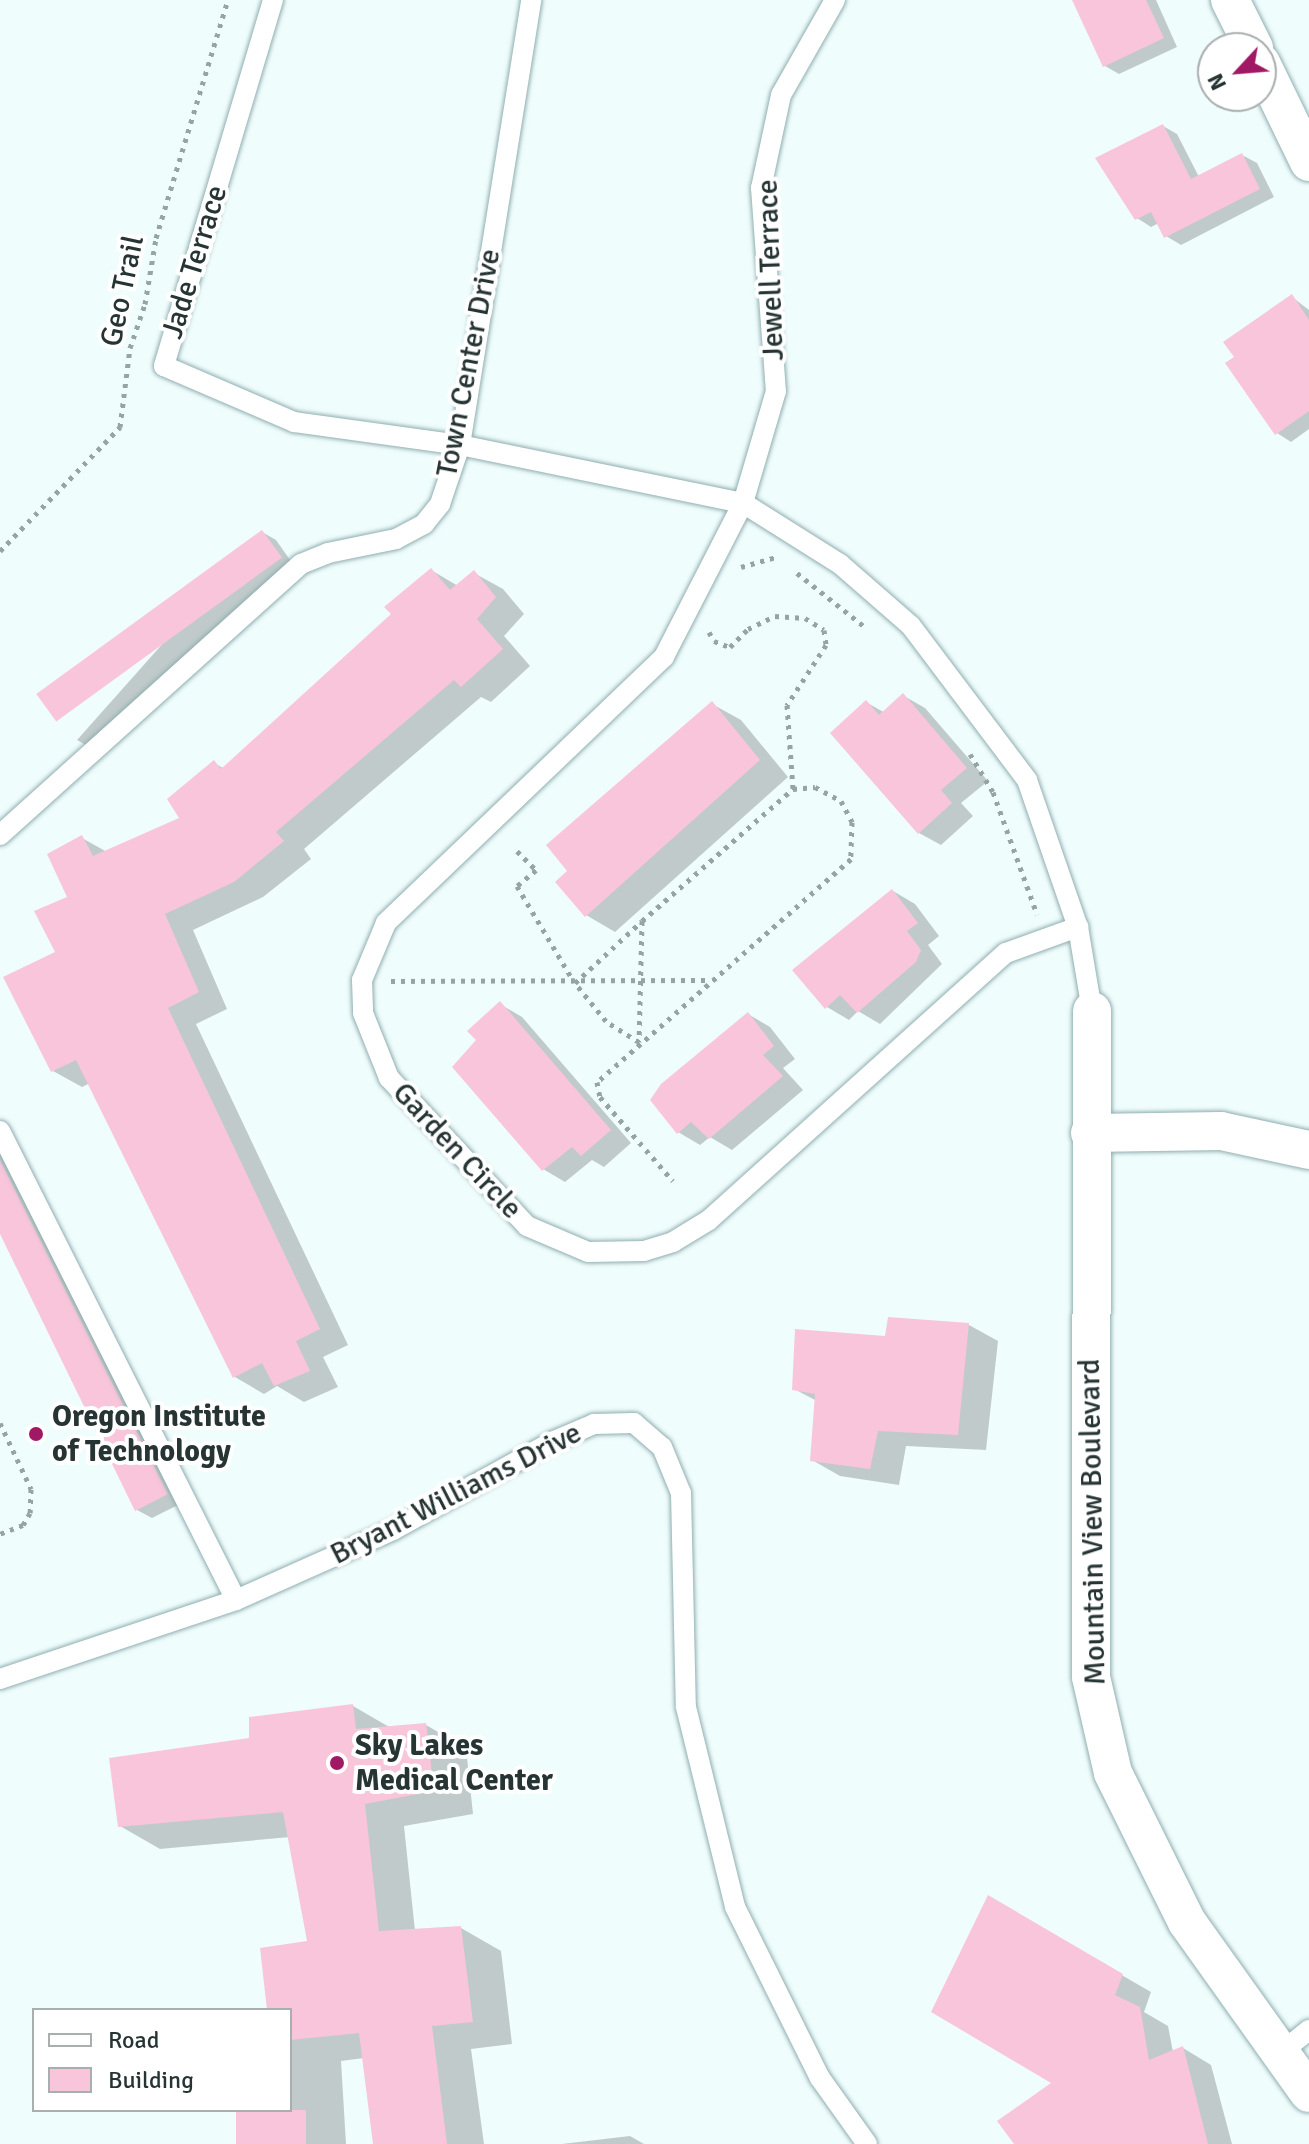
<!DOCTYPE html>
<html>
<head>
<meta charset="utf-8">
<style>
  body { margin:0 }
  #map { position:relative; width:1309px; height:2144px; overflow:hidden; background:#f0fdfd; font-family:Signika,sans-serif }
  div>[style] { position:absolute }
  .shadow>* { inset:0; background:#0003 }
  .building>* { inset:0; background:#f9c5da; transform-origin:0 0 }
  .path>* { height:5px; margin-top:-2.5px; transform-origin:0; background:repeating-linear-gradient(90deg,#97a4a4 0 4px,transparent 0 10px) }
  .roads { filter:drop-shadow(0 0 2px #90aeb0) drop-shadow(0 0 2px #90aeb0) }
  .lane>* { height:20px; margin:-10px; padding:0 10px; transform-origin:10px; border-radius:10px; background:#fff }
  .street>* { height:38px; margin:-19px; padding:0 19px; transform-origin:19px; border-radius:19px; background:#fff }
  .dots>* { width:22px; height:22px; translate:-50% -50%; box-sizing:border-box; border:4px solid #fff; border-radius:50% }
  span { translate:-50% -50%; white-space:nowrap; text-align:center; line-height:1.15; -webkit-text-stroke:8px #fff; paint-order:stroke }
  .street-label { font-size:30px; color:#273434 }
  .poi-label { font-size:30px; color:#273434; font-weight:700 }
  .left { translate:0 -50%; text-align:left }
  .legend { position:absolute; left:32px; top:2008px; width:260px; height:104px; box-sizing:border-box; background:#fff; border:2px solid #a9aeae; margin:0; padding:10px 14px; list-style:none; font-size:24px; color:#273434 }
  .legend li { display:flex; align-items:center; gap:16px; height:40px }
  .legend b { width:40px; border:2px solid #a9aeae }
  .north { position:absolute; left:1197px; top:32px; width:80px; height:80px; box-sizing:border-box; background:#fff; border:2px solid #a9aeae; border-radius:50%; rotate:244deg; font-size:22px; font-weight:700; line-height:32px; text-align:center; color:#273434 }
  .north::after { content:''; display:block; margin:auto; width:28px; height:36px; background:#a11965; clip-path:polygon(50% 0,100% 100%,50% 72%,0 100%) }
</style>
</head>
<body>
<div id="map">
  <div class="shadow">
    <div style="clip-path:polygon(1074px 0,1156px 0,1177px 47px,1119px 74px,1105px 66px)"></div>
    <div style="clip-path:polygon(1163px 126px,1177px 134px,1199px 177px,1242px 155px,1257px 163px,1274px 197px,1181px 245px,1166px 236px,1159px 223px,1151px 227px,1137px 218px)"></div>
    <div style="clip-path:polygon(1292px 297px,1309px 310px,1309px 429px,1291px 442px,1277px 433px,1237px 357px)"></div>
    <div style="clip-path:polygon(262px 532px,276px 540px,295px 567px,91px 748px,77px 740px)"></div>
    <div style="clip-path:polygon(431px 570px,458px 586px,474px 573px,503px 589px,524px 614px,504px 636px,530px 666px,491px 702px,481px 697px,304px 849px,311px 859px,263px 897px,193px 930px,227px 1009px,196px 1024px,348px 1345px,323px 1357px,338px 1387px,304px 1402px,277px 1386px,264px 1394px,235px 1377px,90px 1083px,82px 1087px,53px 1071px,58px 953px,82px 838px,107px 852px,182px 819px,214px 763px,223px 768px,394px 614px)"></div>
    <div style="clip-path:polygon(904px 696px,925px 708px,988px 781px,961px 803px,973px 816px,941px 845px,919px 833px,866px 702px,885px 713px)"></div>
    <div style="clip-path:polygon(712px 704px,741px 720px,788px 777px,615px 932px,586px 915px)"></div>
    <div style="clip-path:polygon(893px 891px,915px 904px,939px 936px,928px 945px,942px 964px,880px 1024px,858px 1011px,849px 1020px,827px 1007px)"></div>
    <div style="clip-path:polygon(500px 1004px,522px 1017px,631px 1143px,604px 1167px,592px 1160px,565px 1182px,543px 1169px,479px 1040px)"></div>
    <div style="clip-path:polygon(748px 1014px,770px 1027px,795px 1059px,783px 1068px,803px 1090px,732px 1150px,710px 1137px,700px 1145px,678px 1132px)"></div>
    <div style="clip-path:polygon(0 1138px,182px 1503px,152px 1518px,137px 1510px,0 1230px)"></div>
    <div style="clip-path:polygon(890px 1319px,969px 1325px,998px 1341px,986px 1450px,906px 1446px,899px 1485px,840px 1476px,812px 1460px,817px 1401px,794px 1389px,886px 1338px)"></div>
    <div style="clip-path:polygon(353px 1706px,391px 1728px,426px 1725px,466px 1748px,473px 1814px,404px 1826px,415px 1931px,461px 1928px,501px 1951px,512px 2044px,471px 2049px,484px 2144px,375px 2144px,364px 2058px,341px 2061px,346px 2144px,240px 2144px,238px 2110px,290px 2110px,290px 2010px,269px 2010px,309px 1943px,290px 1837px,160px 1849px,120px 1826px,251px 1740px)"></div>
    <div style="clip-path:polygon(988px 1898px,1151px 1992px,1144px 2012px,1168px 2026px,1173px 2052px,1183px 2048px,1211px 2065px,1232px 2144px,1017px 2144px,1055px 2083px)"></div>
    <div style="clip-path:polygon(630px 2136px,644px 2144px,562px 2144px)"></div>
  </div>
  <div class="building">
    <div style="clip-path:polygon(1072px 0,1146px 0,1164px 38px,1103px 67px)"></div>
    <div style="clip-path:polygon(1163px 124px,1191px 179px,1242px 153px,1260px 189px,1164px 238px,1151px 212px,1135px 220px,1095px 158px)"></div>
    <div style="clip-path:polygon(1292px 294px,1309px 320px,1309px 411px,1275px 435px,1225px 363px,1234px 357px,1223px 342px)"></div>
    <div style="left:262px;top:530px;width:34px;height:279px;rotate:54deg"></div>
    <div style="clip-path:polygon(431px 568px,450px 590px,474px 570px,496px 597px,477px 619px,503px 649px,461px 687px,454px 680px,276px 832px,284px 841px,234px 882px,165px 914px,199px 992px,168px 1008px,320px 1329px,296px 1341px,310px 1371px,274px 1386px,262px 1363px,233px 1378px,76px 1060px,51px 1072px,3px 977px,55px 952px,34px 911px,67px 897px,47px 854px,82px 835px,93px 856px,179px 818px,167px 799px,214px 760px,221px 769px,391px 614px,384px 607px)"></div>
    <div style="clip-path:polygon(903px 693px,967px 768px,941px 790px,952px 803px,918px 834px,830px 733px,866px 700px,879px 715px)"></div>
    <div style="clip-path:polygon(712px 701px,760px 760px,585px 917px,555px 882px,567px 871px,546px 845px)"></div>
    <div style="clip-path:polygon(892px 889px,918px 923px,907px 931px,921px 950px,916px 962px,857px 1013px,840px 995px,825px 1009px,792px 970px)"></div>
    <div style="clip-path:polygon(500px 1001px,611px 1130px,581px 1156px,572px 1147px,542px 1171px,452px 1067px,476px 1040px,467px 1031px)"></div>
    <div style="clip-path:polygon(748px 1012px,774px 1046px,763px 1055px,783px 1076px,709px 1139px,691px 1122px,677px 1134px,650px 1100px,661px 1084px)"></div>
    <div style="clip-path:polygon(0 1160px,168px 1494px,135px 1511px,0 1234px)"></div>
    <div style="clip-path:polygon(888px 1317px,969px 1323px,958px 1435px,878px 1431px,870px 1469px,810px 1461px,815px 1394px,792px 1390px,795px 1329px,885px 1336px)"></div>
    <div style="clip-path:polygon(353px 1704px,356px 1729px,426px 1723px,434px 1791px,365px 1804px,379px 1931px,461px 1926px,473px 2022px,432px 2026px,447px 2144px,373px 2144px,359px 2033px,290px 2040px,290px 2010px,267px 2010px,260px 1948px,307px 1941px,283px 1812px,118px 1827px,109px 1758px,249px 1738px,249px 1717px)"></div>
    <div style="clip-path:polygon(988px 1895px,1123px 1974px,1115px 1995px,1140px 2007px,1149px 2060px,1183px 2046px,1208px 2144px,1014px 2144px,997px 2121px,1051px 2083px,931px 2012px)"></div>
    <div style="left:236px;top:2110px;width:70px;height:34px"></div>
  </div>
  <div class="path">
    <div style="left:0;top:551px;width:173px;rotate:-45.9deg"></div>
    <div style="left:120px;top:427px;width:80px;rotate:-82.8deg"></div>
    <div style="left:130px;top:348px;width:46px;rotate:-71.2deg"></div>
    <div style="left:145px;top:304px;width:67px;rotate:-80.5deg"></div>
    <div style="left:156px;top:238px;width:249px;rotate:-73.2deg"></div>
    <div style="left:741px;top:567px;width:37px;rotate:-16deg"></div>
    <div style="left:797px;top:573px;width:87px;rotate:38.5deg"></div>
    <div style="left:709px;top:632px;width:10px;rotate:61deg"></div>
    <div style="left:714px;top:641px;width:17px;rotate:21deg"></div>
    <div style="left:730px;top:647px;width:25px;rotate:-45deg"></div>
    <div style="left:748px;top:629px;width:30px;rotate:-26deg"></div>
    <div style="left:775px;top:616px;width:30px;rotate:4deg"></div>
    <div style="left:805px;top:618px;width:22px;rotate:32deg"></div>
    <div style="left:824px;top:630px;width:15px;rotate:82deg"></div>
    <div style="left:826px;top:645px;width:72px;rotate:123deg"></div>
    <div style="left:787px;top:705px;width:84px;rotate:85.9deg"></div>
    <div style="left:970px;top:754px;width:44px;rotate:58.8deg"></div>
    <div style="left:993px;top:792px;width:130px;rotate:70.2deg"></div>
    <div style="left:517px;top:851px;width:27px;rotate:45deg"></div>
    <div style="left:536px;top:870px;width:25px;rotate:140deg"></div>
    <div style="left:517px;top:886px;width:112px;rotate:59.3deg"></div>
    <div style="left:642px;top:921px;width:121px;rotate:91.4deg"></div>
    <div style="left:639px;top:1042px;width:39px;rotate:-148deg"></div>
    <div style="left:606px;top:1021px;width:49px;rotate:-129.2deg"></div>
    <div style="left:575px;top:983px;width:91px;rotate:-42.8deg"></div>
    <div style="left:642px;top:921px;width:201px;rotate:-41.2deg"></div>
    <div style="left:793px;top:789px;width:22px;rotate:-5deg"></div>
    <div style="left:815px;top:787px;width:30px;rotate:28deg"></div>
    <div style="left:841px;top:801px;width:24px;rotate:62deg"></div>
    <div style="left:852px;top:822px;width:37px;rotate:92deg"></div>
    <div style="left:851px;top:859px;width:338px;rotate:138.7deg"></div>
    <div style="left:597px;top:1082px;width:15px;rotate:79deg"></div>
    <div style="left:600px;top:1097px;width:111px;rotate:49deg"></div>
    <div style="left:391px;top:981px;width:317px;rotate:-0.2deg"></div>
    <div style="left:0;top:1423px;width:73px;rotate:64.8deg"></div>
    <div style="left:31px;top:1489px;width:24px;rotate:92deg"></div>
    <div style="left:30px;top:1513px;width:14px;rotate:120deg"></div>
    <div style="left:23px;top:1525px;width:25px;rotate:159deg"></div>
  </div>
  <div class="roads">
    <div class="lane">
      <div style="left:273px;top:0;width:382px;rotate:106.6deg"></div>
      <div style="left:164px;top:366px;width:142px;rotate:23.3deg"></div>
      <div style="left:294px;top:422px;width:168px;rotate:7.9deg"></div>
      <div style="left:460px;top:445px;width:289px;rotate:11.6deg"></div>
      <div style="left:743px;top:503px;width:115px;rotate:32.2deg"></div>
      <div style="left:840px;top:564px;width:94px;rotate:41.1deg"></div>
      <div style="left:911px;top:626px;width:193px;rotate:53deg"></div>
      <div style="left:1027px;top:780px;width:156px;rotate:70.9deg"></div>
      <div style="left:1078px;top:927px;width:85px;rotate:80.5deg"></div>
      <div style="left:835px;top:0;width:109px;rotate:119.6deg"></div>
      <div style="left:781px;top:95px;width:95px;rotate:102.1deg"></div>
      <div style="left:761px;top:188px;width:204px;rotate:85.8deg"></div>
      <div style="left:776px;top:391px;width:117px;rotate:106.4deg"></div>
      <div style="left:743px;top:503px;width:173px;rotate:117.2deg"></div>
      <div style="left:664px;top:657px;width:385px;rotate:136.3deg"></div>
      <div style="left:386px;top:923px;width:62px;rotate:112.8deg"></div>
      <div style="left:362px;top:980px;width:33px;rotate:88deg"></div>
      <div style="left:363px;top:1013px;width:70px;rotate:68.2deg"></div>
      <div style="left:389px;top:1078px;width:202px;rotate:47deg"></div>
      <div style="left:527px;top:1226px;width:66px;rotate:23.1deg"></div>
      <div style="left:588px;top:1252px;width:56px;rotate:-1deg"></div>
      <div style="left:644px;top:1251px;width:30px;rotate:-17deg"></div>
      <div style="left:673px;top:1242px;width:42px;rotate:-31.4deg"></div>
      <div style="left:709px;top:1220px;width:399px;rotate:-42deg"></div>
      <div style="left:1006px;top:953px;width:77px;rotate:-19.9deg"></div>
      <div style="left:0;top:835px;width:405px;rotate:-42deg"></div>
      <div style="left:301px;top:564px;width:29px;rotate:-22deg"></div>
      <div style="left:328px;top:553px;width:69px;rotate:-11.6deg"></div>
      <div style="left:396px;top:539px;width:32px;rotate:-28deg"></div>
      <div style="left:424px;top:524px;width:26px;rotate:-51deg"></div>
      <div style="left:440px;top:504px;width:62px;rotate:-71.3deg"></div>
      <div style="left:460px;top:445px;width:451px;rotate:-80.9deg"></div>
      <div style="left:0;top:1131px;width:525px;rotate:63.29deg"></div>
      <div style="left:0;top:1679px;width:249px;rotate:-18.5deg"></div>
      <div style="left:236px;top:1600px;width:172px;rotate:-24deg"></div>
      <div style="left:393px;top:1530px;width:182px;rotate:-29deg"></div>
      <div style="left:552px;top:1442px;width:46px;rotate:-23.2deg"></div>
      <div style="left:594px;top:1424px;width:40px;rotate:-1.4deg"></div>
      <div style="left:634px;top:1423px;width:37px;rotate:41deg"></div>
      <div style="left:662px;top:1447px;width:50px;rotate:67.6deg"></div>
      <div style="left:681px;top:1493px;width:214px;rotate:88.7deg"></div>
      <div style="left:686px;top:1707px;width:206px;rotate:76.2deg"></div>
      <div style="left:735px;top:1907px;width:191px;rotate:63.6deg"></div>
      <div style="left:820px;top:2078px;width:81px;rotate:54.5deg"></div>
      <div style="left:1278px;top:2055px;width:40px;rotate:-39deg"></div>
    </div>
    <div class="street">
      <div style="left:1230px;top:0;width:54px;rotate:63.4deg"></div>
      <div style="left:1261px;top:63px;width:110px;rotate:64.1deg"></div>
      <div style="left:1092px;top:1011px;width:666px;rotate:90.09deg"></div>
      <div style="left:1091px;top:1677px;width:98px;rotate:77.1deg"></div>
      <div style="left:1113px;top:1773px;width:166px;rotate:63.6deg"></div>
      <div style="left:1187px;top:1922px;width:210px;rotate:54.5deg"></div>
      <div style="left:1090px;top:1133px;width:131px;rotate:-0.9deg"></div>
      <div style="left:1221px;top:1131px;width:90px;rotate:12.2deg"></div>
    </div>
  </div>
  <div class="dots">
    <div style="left:36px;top:1434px;background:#a11965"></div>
    <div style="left:337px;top:1763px;background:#a11965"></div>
  </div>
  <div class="street-label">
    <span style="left:195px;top:262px;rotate:-73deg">Jade Terrace</span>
    <span style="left:771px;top:270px;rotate:-92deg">Jewell Terrace</span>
    <span style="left:123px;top:291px;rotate:-78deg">Geo Trail</span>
    <span style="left:469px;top:363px;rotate:-79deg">Town Center Drive</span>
    <span style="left:457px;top:1151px;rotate:47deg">Garden Circle</span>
    <span style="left:456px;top:1494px;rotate:-27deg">Bryant Williams Drive</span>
    <span style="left:1093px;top:1522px;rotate:-91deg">Mountain View Boulevard</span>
  </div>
  <div class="poi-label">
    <span class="left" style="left:52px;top:1434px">Oregon Institute<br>of Technology</span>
    <span class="left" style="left:355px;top:1763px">Sky Lakes<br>Medical Center</span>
  </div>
  <ul class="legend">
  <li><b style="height:10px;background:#fff"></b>Road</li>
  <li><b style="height:22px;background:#f9c5da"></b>Building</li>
  </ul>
  <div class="north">N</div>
</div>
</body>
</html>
